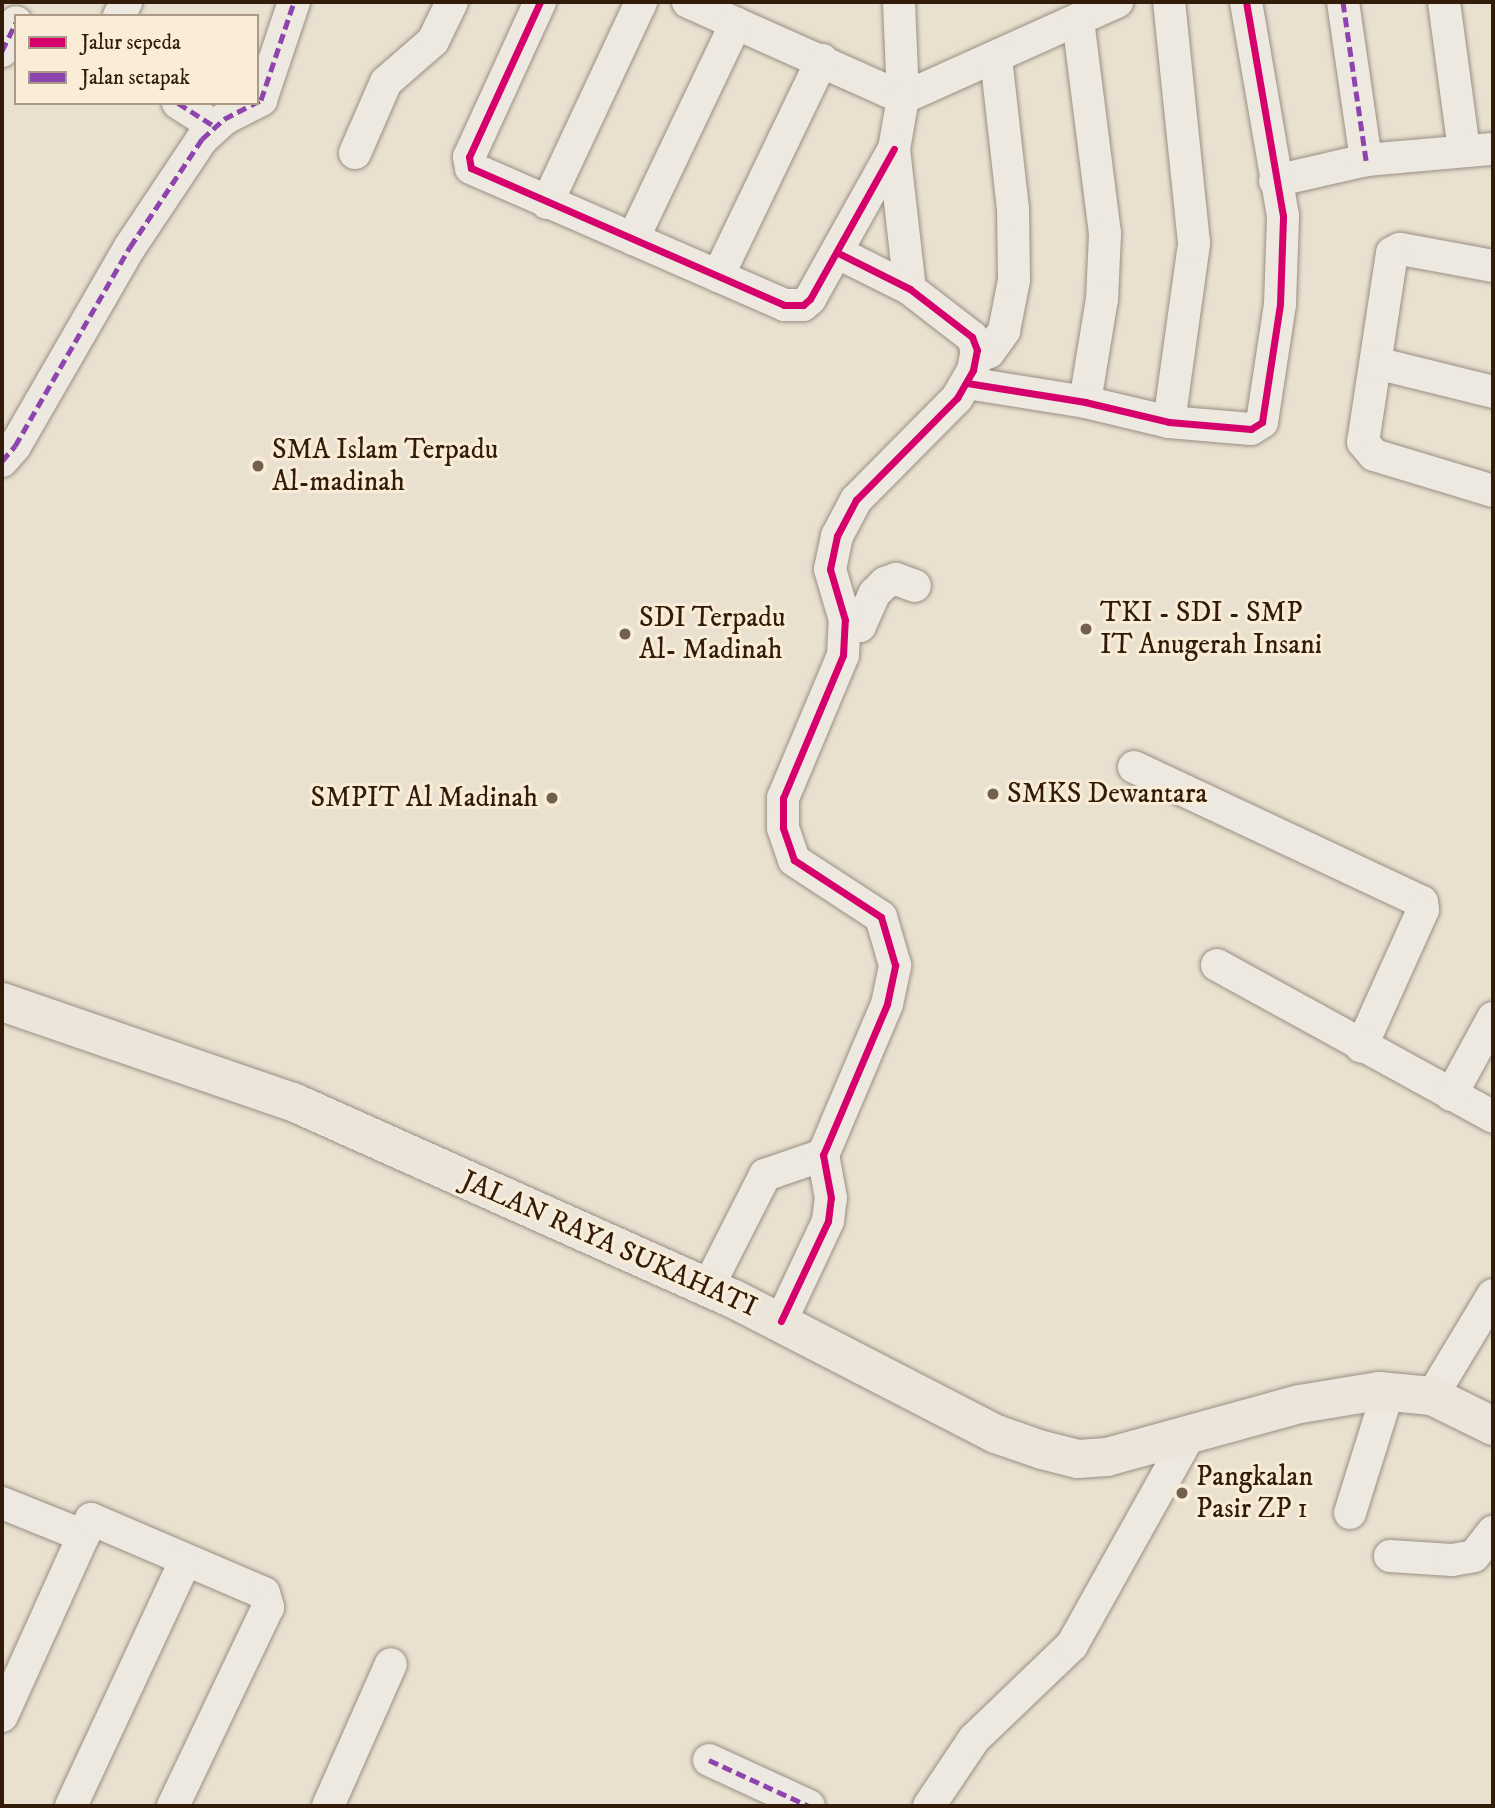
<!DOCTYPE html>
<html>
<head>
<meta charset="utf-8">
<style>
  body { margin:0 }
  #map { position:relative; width:1495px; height:1808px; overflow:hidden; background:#eae0cf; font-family:"IM FELL DW Pica",serif }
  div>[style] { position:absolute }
  .roads { filter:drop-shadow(0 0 2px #988f84) drop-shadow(0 0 2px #988f84) }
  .minor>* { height:32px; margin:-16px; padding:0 16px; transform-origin:16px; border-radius:16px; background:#ede8e0 }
  .major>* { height:38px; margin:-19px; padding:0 19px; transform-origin:19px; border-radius:19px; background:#ebe5db }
  .quiet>* { height:5px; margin-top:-2.5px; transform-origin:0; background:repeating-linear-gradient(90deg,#8e44ad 0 10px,transparent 0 15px) }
  .cycleway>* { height:7px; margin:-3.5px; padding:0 3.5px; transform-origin:3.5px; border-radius:3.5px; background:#d6006c }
  .dots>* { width:19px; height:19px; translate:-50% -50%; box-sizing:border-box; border:4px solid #f9edd8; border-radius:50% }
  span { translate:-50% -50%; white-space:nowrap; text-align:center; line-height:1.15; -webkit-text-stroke:6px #f9edd8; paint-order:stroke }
  .poi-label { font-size:28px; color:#321b09 }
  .left { translate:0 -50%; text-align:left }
  .right { translate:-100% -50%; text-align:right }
  .street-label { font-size:28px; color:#321b09 }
  .frame { position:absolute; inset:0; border:4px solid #321b09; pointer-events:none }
  .legend { position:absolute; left:14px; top:14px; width:245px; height:91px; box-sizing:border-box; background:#f9edd8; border:2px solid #a99985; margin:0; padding:9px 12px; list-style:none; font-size:21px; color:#321b09 }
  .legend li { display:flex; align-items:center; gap:14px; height:35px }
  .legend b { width:35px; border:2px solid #a99985 }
</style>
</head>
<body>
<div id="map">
  <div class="roads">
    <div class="minor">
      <div style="left:540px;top:2px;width:170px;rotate:114.6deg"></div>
      <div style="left:469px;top:157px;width:11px;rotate:80deg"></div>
      <div style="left:471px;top:168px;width:342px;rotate:23.6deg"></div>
      <div style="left:784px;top:305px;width:19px"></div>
      <div style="left:803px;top:305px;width:9px;rotate:-41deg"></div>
      <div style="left:810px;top:299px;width:172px;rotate:-60.8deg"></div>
      <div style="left:688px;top:2px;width:235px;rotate:24.1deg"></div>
      <div style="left:903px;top:98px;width:235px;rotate:-24.2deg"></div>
      <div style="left:899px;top:2px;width:96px;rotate:87.6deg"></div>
      <div style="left:903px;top:98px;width:52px;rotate:100deg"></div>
      <div style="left:894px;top:149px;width:141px;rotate:83.5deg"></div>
      <div style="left:1343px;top:2px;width:160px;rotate:81.7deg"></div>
      <div style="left:1444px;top:2px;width:148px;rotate:82.3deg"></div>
      <div style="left:119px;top:16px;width:16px;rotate:-63deg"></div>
      <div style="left:1078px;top:20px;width:216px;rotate:82.8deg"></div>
      <div style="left:1105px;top:234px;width:65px;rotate:92.6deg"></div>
      <div style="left:1102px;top:299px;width:104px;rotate:99.4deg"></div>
      <div style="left:2px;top:51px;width:32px;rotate:-64deg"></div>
      <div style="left:178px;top:103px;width:43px;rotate:32.6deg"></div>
      <div style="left:355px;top:153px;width:77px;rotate:-66.4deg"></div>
      <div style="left:386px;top:82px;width:62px;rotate:-41.1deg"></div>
      <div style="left:433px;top:41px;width:43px;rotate:-64deg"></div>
      <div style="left:1275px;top:181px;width:93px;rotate:-13deg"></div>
      <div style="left:1366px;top:160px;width:127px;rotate:-5deg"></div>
      <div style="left:547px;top:203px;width:222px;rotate:-64.9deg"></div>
      <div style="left:633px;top:239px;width:239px;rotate:-64.5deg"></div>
      <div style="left:1493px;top:266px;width:95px;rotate:-169.6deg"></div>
      <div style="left:1400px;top:249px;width:9px;rotate:153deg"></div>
      <div style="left:1392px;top:253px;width:191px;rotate:98.7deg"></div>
      <div style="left:1363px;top:442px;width:17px;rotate:50deg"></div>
      <div style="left:1374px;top:455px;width:124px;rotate:16.8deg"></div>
      <div style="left:718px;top:276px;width:240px;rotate:-64.3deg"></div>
      <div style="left:976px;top:357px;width:14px;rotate:-21deg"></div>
      <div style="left:989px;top:352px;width:26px;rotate:-54deg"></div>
      <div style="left:1004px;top:331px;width:52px;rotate:-78.9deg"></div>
      <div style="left:1014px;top:280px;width:71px;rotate:-90.8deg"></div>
      <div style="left:1013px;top:209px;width:153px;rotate:-96.4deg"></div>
      <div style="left:1376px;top:363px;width:121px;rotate:13.9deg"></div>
      <div style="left:967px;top:383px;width:120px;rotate:9.1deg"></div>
      <div style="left:1085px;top:402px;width:86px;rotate:13.4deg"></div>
      <div style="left:1169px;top:422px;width:82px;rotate:4.9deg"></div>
      <div style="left:1251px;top:429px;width:13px;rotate:-32deg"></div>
      <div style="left:1262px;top:422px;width:119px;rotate:-81.3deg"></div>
      <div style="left:1280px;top:304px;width:88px;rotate:-88deg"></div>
      <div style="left:1283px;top:216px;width:217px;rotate:-99.8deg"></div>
      <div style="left:1169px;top:422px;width:181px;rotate:-82deg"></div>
      <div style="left:1194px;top:243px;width:242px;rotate:-95.9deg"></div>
      <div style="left:2px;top:461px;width:20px;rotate:-49deg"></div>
      <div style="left:15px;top:446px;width:230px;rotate:-60deg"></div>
      <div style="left:130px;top:247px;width:130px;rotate:-56.3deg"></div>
      <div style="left:202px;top:139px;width:30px;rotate:-42deg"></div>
      <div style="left:224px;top:119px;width:42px;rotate:-27.2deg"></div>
      <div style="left:261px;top:100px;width:103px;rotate:-71.4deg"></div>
      <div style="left:845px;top:620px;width:16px;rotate:22deg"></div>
      <div style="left:860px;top:626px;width:36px;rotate:-66deg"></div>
      <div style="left:875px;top:593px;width:14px;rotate:-45deg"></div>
      <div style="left:885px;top:583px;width:12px;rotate:-20deg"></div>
      <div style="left:896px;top:579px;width:20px;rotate:20deg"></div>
      <div style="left:1134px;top:767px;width:318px;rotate:25.1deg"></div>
      <div style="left:1422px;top:902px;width:8px;rotate:83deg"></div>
      <div style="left:1423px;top:910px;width:150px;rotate:114.3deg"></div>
      <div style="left:1217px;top:965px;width:315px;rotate:28.8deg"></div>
      <div style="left:1451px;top:1095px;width:88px;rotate:-61.4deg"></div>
      <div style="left:708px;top:1287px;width:126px;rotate:-63deg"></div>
      <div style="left:765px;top:1175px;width:61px;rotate:-19deg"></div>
      <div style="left:781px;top:1321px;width:110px;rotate:-64.8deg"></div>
      <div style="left:828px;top:1221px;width:23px;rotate:-83deg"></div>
      <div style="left:831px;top:1198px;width:44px;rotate:-100.5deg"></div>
      <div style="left:823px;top:1155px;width:164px;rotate:-67deg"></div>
      <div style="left:887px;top:1004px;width:40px;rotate:-78deg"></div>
      <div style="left:895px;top:965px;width:50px;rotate:-106.3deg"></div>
      <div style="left:881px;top:917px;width:104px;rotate:-146.8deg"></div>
      <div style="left:794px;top:860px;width:34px;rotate:-109deg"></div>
      <div style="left:783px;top:828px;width:30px;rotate:-90deg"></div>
      <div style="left:783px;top:798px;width:155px;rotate:-67.2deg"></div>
      <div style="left:843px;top:655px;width:35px;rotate:-87deg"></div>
      <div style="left:845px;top:620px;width:53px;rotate:-106.4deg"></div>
      <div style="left:830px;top:569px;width:34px;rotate:-78deg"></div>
      <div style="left:837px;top:536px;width:41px;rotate:-62.2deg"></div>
      <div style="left:856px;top:500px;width:144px;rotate:-45.3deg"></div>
      <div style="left:957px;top:398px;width:32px;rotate:-60deg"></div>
      <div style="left:973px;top:370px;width:20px;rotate:-79deg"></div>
      <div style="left:977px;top:350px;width:14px;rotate:-111deg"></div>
      <div style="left:972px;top:337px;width:78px;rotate:-142.3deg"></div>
      <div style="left:910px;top:289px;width:80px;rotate:-153.4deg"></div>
      <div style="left:1432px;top:1396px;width:118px;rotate:-58.9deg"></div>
      <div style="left:2px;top:1503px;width:88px;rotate:21.9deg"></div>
      <div style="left:1350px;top:1513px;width:127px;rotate:-72.6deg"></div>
      <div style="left:1390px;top:1556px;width:62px;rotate:3.7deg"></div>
      <div style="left:1452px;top:1560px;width:22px;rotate:-10deg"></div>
      <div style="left:1474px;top:1556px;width:31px;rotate:-52deg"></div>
      <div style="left:2px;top:1716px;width:216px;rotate:-65.7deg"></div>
      <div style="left:91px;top:1519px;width:188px;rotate:23.2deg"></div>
      <div style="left:264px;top:1593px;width:15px;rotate:74deg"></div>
      <div style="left:268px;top:1607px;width:221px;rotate:115.5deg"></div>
      <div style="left:709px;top:1760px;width:110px;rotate:24.7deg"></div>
      <div style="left:71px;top:1806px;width:270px;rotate:-65deg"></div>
      <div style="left:328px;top:1806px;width:155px;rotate:-66.1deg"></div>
      <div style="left:929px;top:1806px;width:81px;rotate:-56.1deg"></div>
      <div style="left:974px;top:1739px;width:136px;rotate:-43.8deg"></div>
      <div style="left:1072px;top:1645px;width:240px;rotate:-60.8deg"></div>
    </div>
    <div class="major">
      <div style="left:2px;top:1002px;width:308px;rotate:19deg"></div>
      <div style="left:293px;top:1102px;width:481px;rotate:24.1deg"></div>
      <div style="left:732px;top:1298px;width:297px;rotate:27.3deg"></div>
      <div style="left:996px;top:1434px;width:49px;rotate:19.2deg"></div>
      <div style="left:1042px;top:1450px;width:37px;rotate:14deg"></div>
      <div style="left:1078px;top:1459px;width:29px;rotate:-4deg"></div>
      <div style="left:1107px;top:1457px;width:200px;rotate:-15.4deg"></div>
      <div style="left:1300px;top:1404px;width:80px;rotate:-9.3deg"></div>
      <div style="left:1379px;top:1391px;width:53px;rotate:5.4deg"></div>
      <div style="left:1432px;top:1396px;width:68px;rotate:26.2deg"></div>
    </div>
  </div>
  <div class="quiet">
    <div style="left:1343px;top:2px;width:160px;rotate:81.7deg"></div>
    <div style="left:2px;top:51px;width:32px;rotate:-64deg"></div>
    <div style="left:178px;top:103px;width:43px;rotate:32.6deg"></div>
    <div style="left:2px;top:461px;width:20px;rotate:-49deg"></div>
    <div style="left:15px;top:446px;width:230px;rotate:-60deg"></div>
    <div style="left:130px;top:247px;width:130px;rotate:-56.3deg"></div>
    <div style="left:202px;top:139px;width:30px;rotate:-42deg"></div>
    <div style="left:224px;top:119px;width:42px;rotate:-27.2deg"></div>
    <div style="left:261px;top:100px;width:103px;rotate:-71.4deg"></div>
    <div style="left:709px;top:1760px;width:110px;rotate:24.7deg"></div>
  </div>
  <div class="cycleway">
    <div style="left:540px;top:2px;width:170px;rotate:114.6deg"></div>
    <div style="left:469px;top:157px;width:11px;rotate:80deg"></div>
    <div style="left:471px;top:168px;width:342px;rotate:23.6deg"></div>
    <div style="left:784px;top:305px;width:19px"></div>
    <div style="left:803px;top:305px;width:9px;rotate:-41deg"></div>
    <div style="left:810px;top:299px;width:172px;rotate:-60.8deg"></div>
    <div style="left:967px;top:383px;width:120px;rotate:9.1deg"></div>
    <div style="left:1085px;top:402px;width:86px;rotate:13.4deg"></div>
    <div style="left:1169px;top:422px;width:82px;rotate:4.9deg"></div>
    <div style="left:1251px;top:429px;width:13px;rotate:-32deg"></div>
    <div style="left:1262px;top:422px;width:119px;rotate:-81.3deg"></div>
    <div style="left:1280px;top:304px;width:88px;rotate:-88deg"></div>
    <div style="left:1283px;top:216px;width:217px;rotate:-99.8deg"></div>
    <div style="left:781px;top:1321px;width:110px;rotate:-64.8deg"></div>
    <div style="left:828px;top:1221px;width:23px;rotate:-83deg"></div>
    <div style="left:831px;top:1198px;width:44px;rotate:-100.5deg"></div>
    <div style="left:823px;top:1155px;width:164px;rotate:-67deg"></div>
    <div style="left:887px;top:1004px;width:40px;rotate:-78deg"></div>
    <div style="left:895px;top:965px;width:50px;rotate:-106.3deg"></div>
    <div style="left:881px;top:917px;width:104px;rotate:-146.8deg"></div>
    <div style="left:794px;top:860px;width:34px;rotate:-109deg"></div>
    <div style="left:783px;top:828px;width:30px;rotate:-90deg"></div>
    <div style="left:783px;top:798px;width:155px;rotate:-67.2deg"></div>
    <div style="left:843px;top:655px;width:35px;rotate:-87deg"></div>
    <div style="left:845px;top:620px;width:53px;rotate:-106.4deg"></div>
    <div style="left:830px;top:569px;width:34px;rotate:-78deg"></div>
    <div style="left:837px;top:536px;width:41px;rotate:-62.2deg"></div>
    <div style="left:856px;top:500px;width:144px;rotate:-45.3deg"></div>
    <div style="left:957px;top:398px;width:32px;rotate:-60deg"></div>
    <div style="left:973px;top:370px;width:20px;rotate:-79deg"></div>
    <div style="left:977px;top:350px;width:14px;rotate:-111deg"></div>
    <div style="left:972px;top:337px;width:78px;rotate:-142.3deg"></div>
    <div style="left:910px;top:289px;width:80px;rotate:-153.4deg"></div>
  </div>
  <div class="dots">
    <div style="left:258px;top:466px;background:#72604e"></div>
    <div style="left:1086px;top:629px;background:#72604e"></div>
    <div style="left:625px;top:634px;background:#72604e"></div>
    <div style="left:993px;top:794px;background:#72604e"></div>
    <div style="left:552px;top:798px;background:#72604e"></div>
    <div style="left:1182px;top:1493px;background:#72604e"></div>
  </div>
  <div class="poi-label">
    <span class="left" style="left:272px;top:466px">SMA Islam Terpadu<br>Al-madinah</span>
    <span class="left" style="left:1100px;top:629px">TKI - SDI - SMP<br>IT Anugerah Insani</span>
    <span class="left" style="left:639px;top:634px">SDI Terpadu<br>Al- Madinah</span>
    <span class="left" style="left:1007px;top:794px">SMKS Dewantara</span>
    <span class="right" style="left:538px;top:798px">SMPIT Al Madinah</span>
    <span class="left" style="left:1196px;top:1493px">Pangkalan<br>Pasir ZP 1</span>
  </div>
  <div class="street-label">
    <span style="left:609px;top:1244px;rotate:24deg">JALAN RAYA SUKAHATI</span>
  </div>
  <div class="frame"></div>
  <ul class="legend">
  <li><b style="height:9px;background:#d6006c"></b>Jalur sepeda</li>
  <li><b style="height:9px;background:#8e44ad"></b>Jalan setapak</li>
  </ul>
</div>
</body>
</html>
